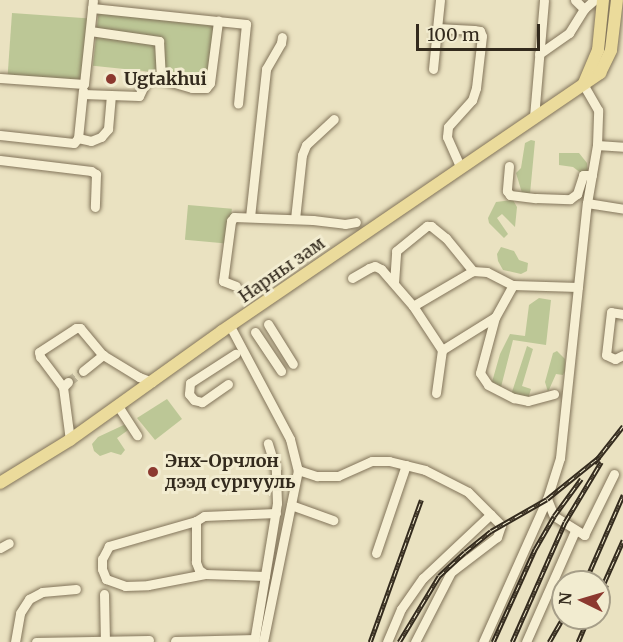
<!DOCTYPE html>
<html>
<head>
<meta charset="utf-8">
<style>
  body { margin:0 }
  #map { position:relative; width:623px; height:642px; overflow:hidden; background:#eae2c1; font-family:Merriweather,serif }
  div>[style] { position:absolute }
  .green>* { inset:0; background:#bcc796; transform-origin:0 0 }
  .minor-tunnel>* { height:9px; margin-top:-4.5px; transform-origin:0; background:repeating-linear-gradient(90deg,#c5bda0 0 9px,transparent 0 13.5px) }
  .roads { filter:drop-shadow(0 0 2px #82745a) drop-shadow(0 0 2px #82745a) }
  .minor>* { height:9px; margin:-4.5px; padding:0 4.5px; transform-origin:4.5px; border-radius:4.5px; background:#f6efd3 }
  .major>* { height:12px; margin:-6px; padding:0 6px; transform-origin:6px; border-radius:6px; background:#ebdb9b }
  .rail>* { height:4.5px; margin-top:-2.25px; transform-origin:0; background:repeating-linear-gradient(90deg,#f2ecd0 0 7px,#332a1d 0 14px); box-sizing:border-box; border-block:2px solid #332a1d }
  .dots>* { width:16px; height:16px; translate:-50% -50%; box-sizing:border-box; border:3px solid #f2ecd0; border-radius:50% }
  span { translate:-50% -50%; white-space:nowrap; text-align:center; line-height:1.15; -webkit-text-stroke:6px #f2ecd0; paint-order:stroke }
  .poi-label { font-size:18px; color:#332a1d; font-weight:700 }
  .left { translate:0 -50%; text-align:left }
  .street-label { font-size:18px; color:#332a1d }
  .north { position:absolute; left:551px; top:570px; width:60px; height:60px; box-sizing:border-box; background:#f2ecd0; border:2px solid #a69e88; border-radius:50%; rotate:275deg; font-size:16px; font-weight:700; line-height:24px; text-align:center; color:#332a1d }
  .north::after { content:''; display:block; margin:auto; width:21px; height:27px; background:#8c392f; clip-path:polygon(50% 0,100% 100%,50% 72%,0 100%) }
  .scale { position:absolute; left:416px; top:24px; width:124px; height:27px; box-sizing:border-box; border:3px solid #332a1d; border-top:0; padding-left:8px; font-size:18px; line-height:21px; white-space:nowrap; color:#332a1d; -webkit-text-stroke:4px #f2ecd0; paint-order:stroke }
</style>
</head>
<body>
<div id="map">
  <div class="green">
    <div style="left:99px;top:8px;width:116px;height:58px;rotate:6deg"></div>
    <div style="left:12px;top:13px;width:78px;height:62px;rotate:4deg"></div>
    <div style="clip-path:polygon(531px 140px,535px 141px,530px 194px,522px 193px,516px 173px,521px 168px,525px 143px)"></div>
    <div style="clip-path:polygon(559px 153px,579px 153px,587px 163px,588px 172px,581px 173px,573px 167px,559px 165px)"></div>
    <div style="clip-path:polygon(513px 200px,517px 207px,515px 227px,502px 214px,497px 218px,508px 234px,504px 238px,489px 223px,488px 218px,496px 202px)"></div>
    <div style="left:188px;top:205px;width:44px;height:35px;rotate:5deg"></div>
    <div style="clip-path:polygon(501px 247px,514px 251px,519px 260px,528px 263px,527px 271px,521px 274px,503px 270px,498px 261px,497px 254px)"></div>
    <div style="clip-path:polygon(539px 298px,551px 300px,546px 345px,513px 340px,501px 387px,492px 382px,500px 354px,510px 334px,525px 336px,529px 305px)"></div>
    <div style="clip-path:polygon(527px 346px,533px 349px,522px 386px,531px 389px,528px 399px,511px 395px)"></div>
    <div style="clip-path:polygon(557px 351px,565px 359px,565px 371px,563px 375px,556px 374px,548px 392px,545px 382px,553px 353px)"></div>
    <div style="clip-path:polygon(167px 399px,182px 419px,155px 440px,137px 418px)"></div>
    <div style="clip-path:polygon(128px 423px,131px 428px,117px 438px,125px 450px,121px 455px,111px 452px,100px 456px,94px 451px,92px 444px,98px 437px)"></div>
  </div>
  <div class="minor-tunnel">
    <div style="left:68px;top:382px;width:19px;rotate:-36deg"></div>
  </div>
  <div class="roads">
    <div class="minor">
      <div style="left:440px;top:0;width:28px;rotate:96deg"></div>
      <div style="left:437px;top:28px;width:37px;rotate:3deg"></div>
      <div style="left:474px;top:30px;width:6px;rotate:9deg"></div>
      <div style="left:480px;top:31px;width:5px;rotate:68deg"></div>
      <div style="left:482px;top:36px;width:52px;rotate:96.6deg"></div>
      <div style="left:476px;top:88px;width:13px;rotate:108deg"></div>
      <div style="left:472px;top:100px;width:36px;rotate:132deg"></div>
      <div style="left:448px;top:127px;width:10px;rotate:96deg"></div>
      <div style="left:447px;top:137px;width:34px;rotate:66deg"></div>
      <div style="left:575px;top:0;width:13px;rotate:45deg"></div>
      <div style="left:584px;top:9px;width:13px;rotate:-42deg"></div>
      <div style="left:92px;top:8px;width:155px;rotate:5.9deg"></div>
      <div style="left:246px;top:24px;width:80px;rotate:95.7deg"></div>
      <div style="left:90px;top:31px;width:70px;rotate:8.2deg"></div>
      <div style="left:159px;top:41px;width:38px;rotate:87deg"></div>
      <div style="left:539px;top:54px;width:37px;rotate:-35deg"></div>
      <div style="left:569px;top:33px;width:28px;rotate:-58deg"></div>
      <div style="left:433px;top:69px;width:41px;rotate:-84.4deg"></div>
      <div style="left:0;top:78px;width:84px;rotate:4.1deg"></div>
      <div style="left:84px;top:84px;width:84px;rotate:-83.9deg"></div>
      <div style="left:83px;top:94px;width:56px;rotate:2deg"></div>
      <div style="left:139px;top:96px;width:19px;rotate:-65deg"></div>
      <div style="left:147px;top:79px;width:14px"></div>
      <div style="left:161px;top:79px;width:32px;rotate:16deg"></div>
      <div style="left:192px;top:88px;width:14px"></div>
      <div style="left:206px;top:88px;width:6px;rotate:-51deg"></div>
      <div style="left:210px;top:83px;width:63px;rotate:-82.6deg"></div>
      <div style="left:534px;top:117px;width:117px;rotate:-85.1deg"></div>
      <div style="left:0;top:135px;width:74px;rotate:6.2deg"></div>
      <div style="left:74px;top:143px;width:6px;rotate:-51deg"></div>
      <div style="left:78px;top:138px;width:48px;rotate:-84.1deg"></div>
      <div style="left:78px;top:138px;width:13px;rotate:13deg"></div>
      <div style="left:91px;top:141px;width:11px;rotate:-22deg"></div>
      <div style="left:101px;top:137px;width:11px;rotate:-49deg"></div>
      <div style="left:108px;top:129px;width:34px;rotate:-85deg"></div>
      <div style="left:597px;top:145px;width:26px;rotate:4deg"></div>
      <div style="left:0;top:160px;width:92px;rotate:6.9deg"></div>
      <div style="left:91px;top:171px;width:6px;rotate:31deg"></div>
      <div style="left:96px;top:174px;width:33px;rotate:92deg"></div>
      <div style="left:509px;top:166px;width:25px;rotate:95deg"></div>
      <div style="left:507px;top:191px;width:5px;rotate:53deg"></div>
      <div style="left:510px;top:195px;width:26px;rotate:7deg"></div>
      <div style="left:536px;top:198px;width:34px;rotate:2deg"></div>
      <div style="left:570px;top:199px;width:9px;rotate:-36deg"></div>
      <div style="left:577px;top:194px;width:20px;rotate:-72deg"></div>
      <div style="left:583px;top:175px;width:9px"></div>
      <div style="left:587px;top:203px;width:36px;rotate:9deg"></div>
      <div style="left:250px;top:217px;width:149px;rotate:-83.8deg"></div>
      <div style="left:266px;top:69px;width:30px;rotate:-60deg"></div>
      <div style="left:281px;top:43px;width:6px;rotate:-81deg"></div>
      <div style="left:295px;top:219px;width:64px;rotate:-83.8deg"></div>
      <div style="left:302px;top:155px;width:11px;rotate:-68deg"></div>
      <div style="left:306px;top:145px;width:38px;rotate:-43deg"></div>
      <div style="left:352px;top:278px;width:20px;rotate:-30deg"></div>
      <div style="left:369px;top:268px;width:6px;rotate:-18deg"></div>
      <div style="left:375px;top:266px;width:7px;rotate:27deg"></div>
      <div style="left:381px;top:269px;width:49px;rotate:49.1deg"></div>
      <div style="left:413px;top:306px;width:69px;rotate:-30.3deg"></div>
      <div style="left:473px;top:271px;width:14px;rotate:4deg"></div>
      <div style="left:487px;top:272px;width:29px;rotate:27deg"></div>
      <div style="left:513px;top:285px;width:65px;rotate:1.8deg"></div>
      <div style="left:394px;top:283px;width:32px;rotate:-86deg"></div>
      <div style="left:396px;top:251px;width:40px;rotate:-39deg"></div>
      <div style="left:427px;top:226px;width:4px"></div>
      <div style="left:431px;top:226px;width:19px;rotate:39deg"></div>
      <div style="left:446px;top:238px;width:43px;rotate:50.7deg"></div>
      <div style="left:513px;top:285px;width:37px;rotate:119deg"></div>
      <div style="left:495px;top:317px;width:58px;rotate:105deg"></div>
      <div style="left:480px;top:373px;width:14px;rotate:56deg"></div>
      <div style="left:488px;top:385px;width:29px;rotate:27deg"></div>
      <div style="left:514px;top:398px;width:14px;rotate:12deg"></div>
      <div style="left:528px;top:401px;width:27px;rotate:-15deg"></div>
      <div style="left:236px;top:286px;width:14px;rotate:-159deg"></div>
      <div style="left:223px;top:281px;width:61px;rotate:-82.4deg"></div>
      <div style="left:231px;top:221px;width:5px;rotate:-53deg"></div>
      <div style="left:234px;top:217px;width:79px;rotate:2.2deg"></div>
      <div style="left:313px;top:220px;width:32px;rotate:7deg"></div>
      <div style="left:345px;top:224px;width:11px;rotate:-10deg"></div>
      <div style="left:413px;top:306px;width:53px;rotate:56.6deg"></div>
      <div style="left:442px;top:350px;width:62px;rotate:-31.9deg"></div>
      <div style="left:623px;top:314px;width:12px;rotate:-171deg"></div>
      <div style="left:611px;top:312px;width:43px;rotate:96.6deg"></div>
      <div style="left:606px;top:355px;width:10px;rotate:24deg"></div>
      <div style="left:615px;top:359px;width:9px;rotate:-27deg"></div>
      <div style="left:268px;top:324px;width:47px;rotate:58deg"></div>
      <div style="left:230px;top:326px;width:128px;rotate:62deg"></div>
      <div style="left:290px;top:439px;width:32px;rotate:76deg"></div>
      <div style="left:298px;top:470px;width:20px;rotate:18deg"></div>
      <div style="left:317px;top:476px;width:21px"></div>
      <div style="left:338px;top:476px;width:37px;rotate:-24deg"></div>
      <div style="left:372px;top:461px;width:17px"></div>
      <div style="left:389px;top:461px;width:37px;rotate:14deg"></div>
      <div style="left:425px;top:470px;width:48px;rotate:27.1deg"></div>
      <div style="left:468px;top:492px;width:47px;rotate:45deg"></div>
      <div style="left:501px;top:525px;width:13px;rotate:108deg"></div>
      <div style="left:497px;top:537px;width:58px;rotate:142.7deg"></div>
      <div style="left:451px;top:572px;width:79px;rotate:117.2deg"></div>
      <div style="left:255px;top:332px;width:47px;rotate:56.3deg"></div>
      <div style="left:83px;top:371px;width:26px;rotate:-39deg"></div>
      <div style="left:103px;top:355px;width:42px;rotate:31.4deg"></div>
      <div style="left:139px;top:377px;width:14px;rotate:21deg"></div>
      <div style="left:68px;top:382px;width:7px;rotate:135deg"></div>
      <div style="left:63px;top:387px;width:53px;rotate:82.5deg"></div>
      <div style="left:228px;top:384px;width:32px;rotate:145deg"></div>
      <div style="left:202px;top:402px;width:8px;rotate:-166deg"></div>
      <div style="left:194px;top:400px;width:8px;rotate:-130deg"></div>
      <div style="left:189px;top:394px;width:11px;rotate:-85deg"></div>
      <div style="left:190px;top:383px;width:54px;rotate:-32.8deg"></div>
      <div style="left:63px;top:387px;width:38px;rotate:-127deg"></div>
      <div style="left:40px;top:357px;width:5px;rotate:-101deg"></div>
      <div style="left:39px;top:352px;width:44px;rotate:-33deg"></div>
      <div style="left:76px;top:328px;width:4px"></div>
      <div style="left:80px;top:328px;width:35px;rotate:50deg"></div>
      <div style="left:436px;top:393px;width:43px;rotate:-82.1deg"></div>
      <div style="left:118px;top:406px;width:35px;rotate:57deg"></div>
      <div style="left:547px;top:499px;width:18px;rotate:68deg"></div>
      <div style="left:554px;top:516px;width:36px;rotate:32deg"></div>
      <div style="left:584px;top:535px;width:68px;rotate:-63.8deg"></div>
      <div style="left:291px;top:505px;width:45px;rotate:19.7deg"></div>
      <div style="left:196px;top:521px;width:91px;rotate:164deg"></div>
      <div style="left:109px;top:546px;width:15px;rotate:118deg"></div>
      <div style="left:102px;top:559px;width:10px;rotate:90deg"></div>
      <div style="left:102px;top:569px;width:11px;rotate:68deg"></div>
      <div style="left:106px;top:579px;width:20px;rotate:20deg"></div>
      <div style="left:125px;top:586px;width:23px;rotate:-2deg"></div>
      <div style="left:148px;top:585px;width:58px;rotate:-10.9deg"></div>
      <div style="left:0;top:548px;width:10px;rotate:-29deg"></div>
      <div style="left:376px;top:553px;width:93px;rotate:-71.2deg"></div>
      <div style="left:265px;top:576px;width:60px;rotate:-178.1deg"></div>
      <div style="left:205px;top:574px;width:7px;rotate:-146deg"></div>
      <div style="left:199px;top:570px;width:9px;rotate:-111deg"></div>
      <div style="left:196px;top:562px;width:41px;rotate:-90deg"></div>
      <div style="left:196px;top:521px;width:9px;rotate:-32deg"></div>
      <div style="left:204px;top:516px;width:72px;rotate:-2.4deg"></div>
      <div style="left:104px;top:594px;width:46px;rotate:88.8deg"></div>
      <div style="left:175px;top:641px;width:80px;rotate:-1.4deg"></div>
      <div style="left:15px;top:642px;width:29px;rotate:-80deg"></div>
      <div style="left:20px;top:613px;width:17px;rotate:-57deg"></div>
      <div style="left:29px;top:599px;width:15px;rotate:-28deg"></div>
      <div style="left:42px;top:592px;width:34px;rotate:-5deg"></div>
      <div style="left:36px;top:642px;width:113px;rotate:-1deg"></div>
      <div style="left:254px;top:642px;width:141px;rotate:-80.6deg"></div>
      <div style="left:277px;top:503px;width:33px;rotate:-92deg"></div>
      <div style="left:276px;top:470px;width:28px;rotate:-107deg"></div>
      <div style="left:263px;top:642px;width:176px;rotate:-78.5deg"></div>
      <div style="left:387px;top:642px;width:36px;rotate:-67deg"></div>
      <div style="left:401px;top:609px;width:38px;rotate:-55deg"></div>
      <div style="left:423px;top:578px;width:93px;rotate:-43.3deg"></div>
      <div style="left:483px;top:642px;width:157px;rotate:-65.9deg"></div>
      <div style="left:547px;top:499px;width:43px;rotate:-72.4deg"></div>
      <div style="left:560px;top:458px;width:256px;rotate:-84deg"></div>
      <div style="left:587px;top:203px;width:59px;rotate:-80.2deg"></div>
      <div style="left:597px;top:145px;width:35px;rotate:-88deg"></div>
      <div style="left:598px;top:110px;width:30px;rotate:-120deg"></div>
      <div style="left:526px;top:642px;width:121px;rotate:-66.2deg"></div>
    </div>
    <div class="major">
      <div style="left:584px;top:83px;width:36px;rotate:-67deg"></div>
      <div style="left:598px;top:50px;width:50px;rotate:-84.3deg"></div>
      <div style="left:0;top:483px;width:82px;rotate:-31.6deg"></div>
      <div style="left:70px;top:440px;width:187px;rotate:-35.6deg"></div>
      <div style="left:222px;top:331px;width:458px;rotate:-34.3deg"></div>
      <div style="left:600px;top:73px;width:25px;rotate:-64deg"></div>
      <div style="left:611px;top:50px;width:50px;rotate:-83.2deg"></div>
    </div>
  </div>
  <div class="rail">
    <div style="left:594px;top:463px;width:47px;rotate:-51.9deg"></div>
    <div style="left:585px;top:582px;width:95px;rotate:-66.4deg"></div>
    <div style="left:599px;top:594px;width:59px;rotate:-66deg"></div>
    <div style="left:599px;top:608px;width:24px;rotate:-73deg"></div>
    <div style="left:370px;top:642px;width:151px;rotate:-70.2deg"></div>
    <div style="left:399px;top:642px;width:77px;rotate:-58.8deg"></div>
    <div style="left:439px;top:576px;width:35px;rotate:-43deg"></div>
    <div style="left:465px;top:552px;width:33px;rotate:-39deg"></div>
    <div style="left:491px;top:531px;width:64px;rotate:-29.7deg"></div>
    <div style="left:547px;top:499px;width:67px;rotate:-38.9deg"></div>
    <div style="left:493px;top:642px;width:102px;rotate:-65.7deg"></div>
    <div style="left:535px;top:549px;width:38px;rotate:-60deg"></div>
    <div style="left:554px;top:516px;width:46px;rotate:-53.9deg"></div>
    <div style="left:512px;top:642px;width:131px;rotate:-66.2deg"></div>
    <div style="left:565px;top:522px;width:70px;rotate:-59deg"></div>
    <div style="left:549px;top:642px;width:28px;rotate:-60deg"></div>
    <div style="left:578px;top:642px;width:26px;rotate:-67deg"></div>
  </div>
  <div class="dots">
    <div style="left:111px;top:79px;background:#8c392f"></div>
    <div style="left:153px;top:472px;background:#8c392f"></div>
  </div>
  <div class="poi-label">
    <span class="left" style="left:124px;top:79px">Ugtakhui</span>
    <span class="left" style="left:165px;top:472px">Энх-Орчлон<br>дээд сургууль</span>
  </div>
  <div class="street-label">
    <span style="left:282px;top:270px;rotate:-35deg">Нарны зам</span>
  </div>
  <div class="north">N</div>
  <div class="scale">100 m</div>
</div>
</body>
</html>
